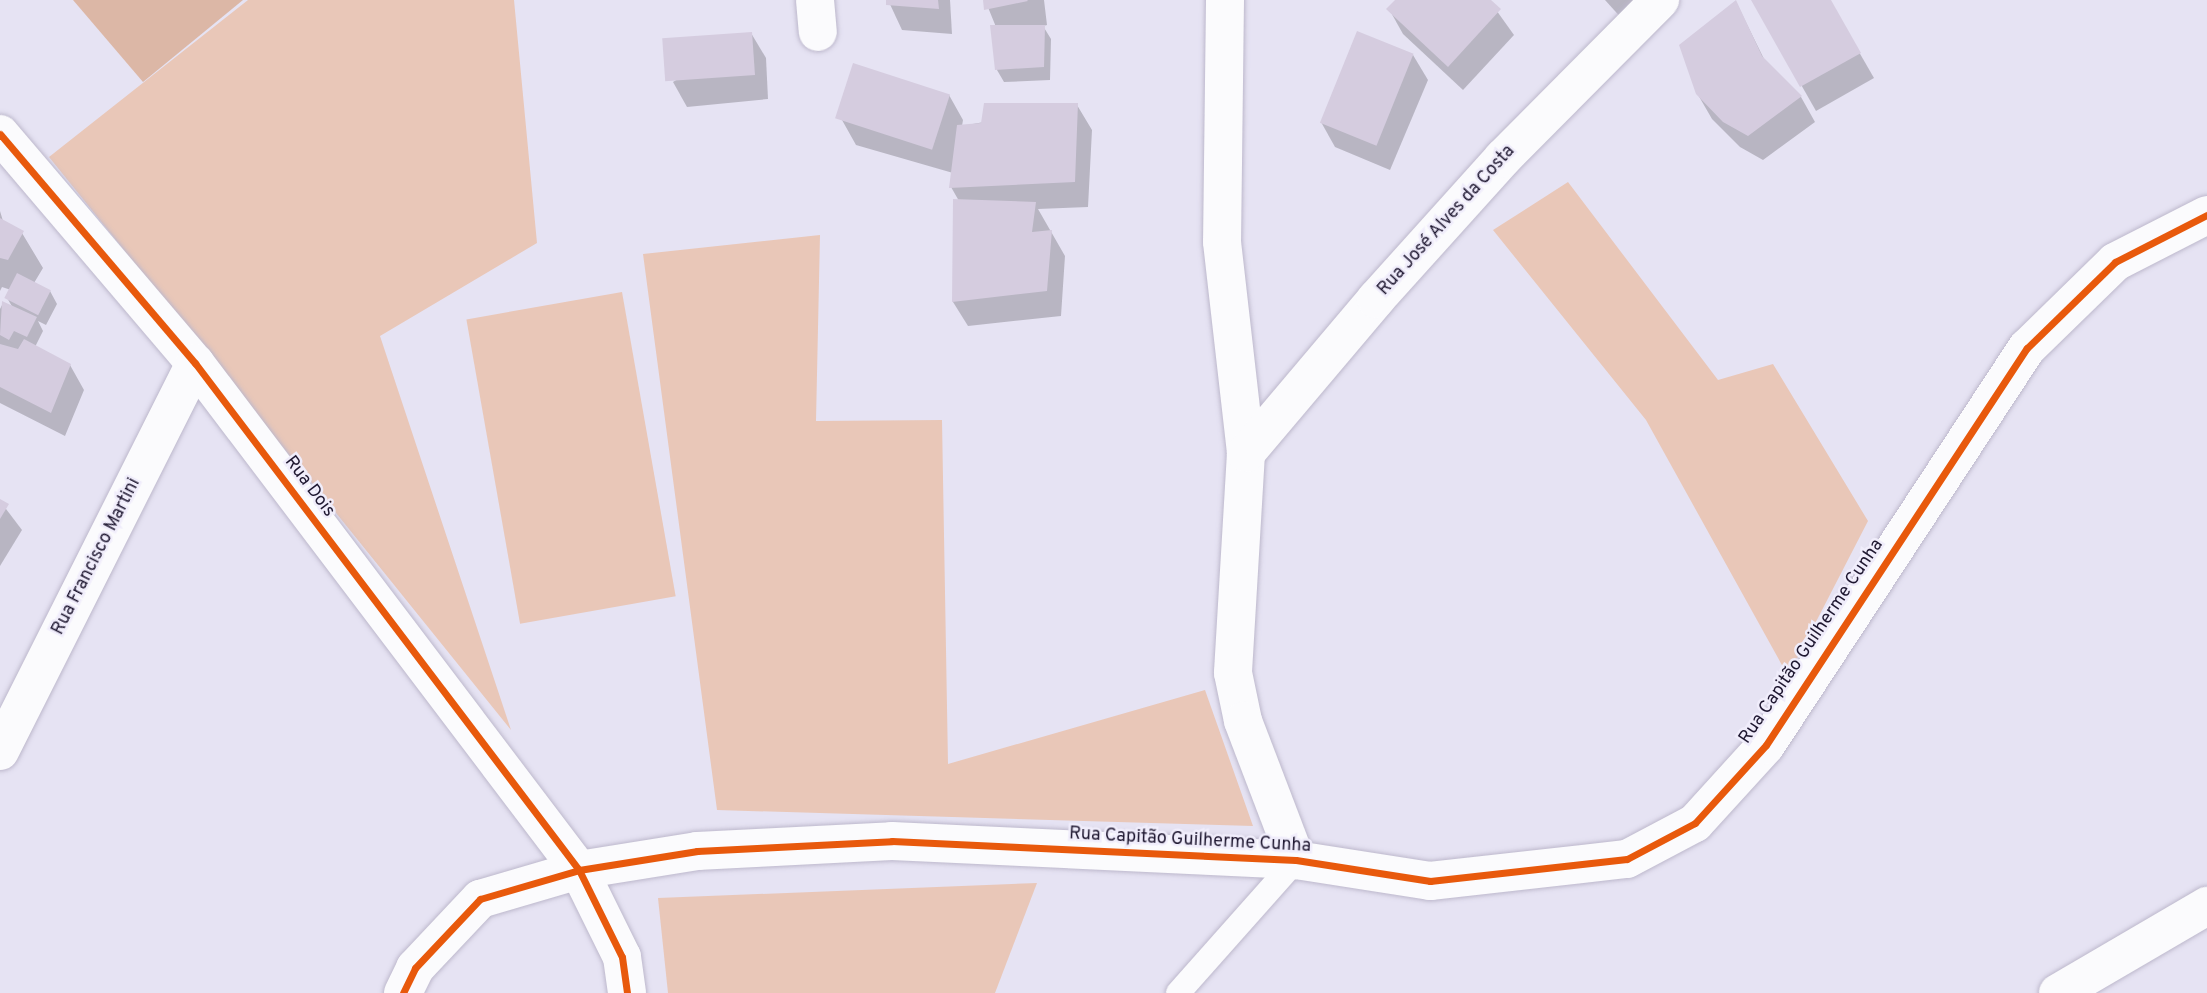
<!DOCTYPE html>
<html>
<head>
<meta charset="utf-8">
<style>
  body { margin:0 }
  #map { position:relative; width:2207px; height:993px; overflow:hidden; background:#e6e3f3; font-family:Overpass,sans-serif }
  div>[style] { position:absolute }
  .green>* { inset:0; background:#e9c7b8; transform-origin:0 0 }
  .forest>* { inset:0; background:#dcb7a6 }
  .shadow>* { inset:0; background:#0003 }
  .building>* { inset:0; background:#d5ccdf; transform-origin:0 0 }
  .roads { filter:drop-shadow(0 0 2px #bdb8cc) drop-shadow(0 0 2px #bdb8cc) }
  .lane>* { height:24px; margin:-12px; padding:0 12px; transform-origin:12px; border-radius:12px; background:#fbfbfd }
  .street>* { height:38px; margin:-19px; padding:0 19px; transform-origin:19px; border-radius:19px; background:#fbfbfd }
  .cycleway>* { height:7px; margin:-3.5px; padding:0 3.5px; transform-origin:3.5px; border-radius:3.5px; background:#e8590c }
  span { translate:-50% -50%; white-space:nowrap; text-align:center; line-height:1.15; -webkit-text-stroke:5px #f0edfb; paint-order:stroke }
  .street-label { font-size:18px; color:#1e1730 }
</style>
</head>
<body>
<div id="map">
  <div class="green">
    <div style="clip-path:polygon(248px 0,514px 0,537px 243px,380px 336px,511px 730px,49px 157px)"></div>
    <div style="clip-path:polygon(1568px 182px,1718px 380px,1773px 364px,1868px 521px,1788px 676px,1646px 420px,1493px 230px)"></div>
    <div style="clip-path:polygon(820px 235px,816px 421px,942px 420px,948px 764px,1205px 690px,1253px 826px,717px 810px,643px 254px)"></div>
    <div style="left:622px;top:292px;width:309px;height:158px;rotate:80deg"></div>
    <div style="clip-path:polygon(1037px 883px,995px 993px,668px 993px,658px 898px)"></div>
  </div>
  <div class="forest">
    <div style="clip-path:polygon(73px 0,243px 0,143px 82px)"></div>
  </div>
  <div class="shadow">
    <div style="clip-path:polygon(888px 0,950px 0,952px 34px,902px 30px)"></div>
    <div style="clip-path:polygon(985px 0,1044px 0,1047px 25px,1043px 26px,1051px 39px,1050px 80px,1004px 82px,997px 70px,996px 27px)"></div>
    <div style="clip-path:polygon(1397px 0,1489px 0,1514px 35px,1463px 90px,1403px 34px,1389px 9px)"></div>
    <div style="clip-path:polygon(1605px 0,1646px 0,1624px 21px)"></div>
    <div style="clip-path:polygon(1753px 0,1829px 0,1874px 78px,1816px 111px)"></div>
    <div style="clip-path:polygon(1736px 2px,1766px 63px,1801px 97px,1815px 122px,1763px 160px,1740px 147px,1712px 119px,1697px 93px)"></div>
    <div style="clip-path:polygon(751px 33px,766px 58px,768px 99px,687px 107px,673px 82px)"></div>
    <div style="clip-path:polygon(1413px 55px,1428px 80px,1390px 170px,1335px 147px,1321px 122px)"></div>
    <div style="clip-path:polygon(949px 95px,963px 120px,962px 126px,1077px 105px,1092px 130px,1088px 207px,1038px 209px,1065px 256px,1061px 316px,968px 326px,953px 302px,959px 201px,951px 187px,953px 173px,856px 145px,842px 120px)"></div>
    <div style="clip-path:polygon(0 211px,3px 221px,22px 233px,43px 268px,34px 283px,50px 291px,57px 304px,46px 325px,38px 321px,43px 331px,35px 347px,70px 365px,84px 390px,65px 436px,0 403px,0 309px,3px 303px,13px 308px,7px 298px,11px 290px,2px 287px,0 291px)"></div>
    <div style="clip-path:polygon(0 501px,22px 530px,0 566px)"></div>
  </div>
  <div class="building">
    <div style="clip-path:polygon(886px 0,938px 0,939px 9px,886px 5px)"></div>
    <div style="clip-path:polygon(983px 0,1027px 0,1028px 1px,984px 10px)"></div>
    <div style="clip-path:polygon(1395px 0,1491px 0,1501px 9px,1448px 67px,1386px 9px)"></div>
    <div style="clip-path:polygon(1736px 0,1762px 56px,1802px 96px,1748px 136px,1723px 122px,1696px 94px,1679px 45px)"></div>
    <div style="clip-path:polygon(1751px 0,1831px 0,1861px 53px,1800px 87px)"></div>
    <div style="clip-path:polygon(990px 25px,1045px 25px,1044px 67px,995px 70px)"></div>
    <div style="left:1357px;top:31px;width:61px;height:99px;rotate:22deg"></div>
    <div style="left:752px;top:32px;width:43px;height:90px;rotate:86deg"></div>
    <div style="left:853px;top:63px;width:102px;height:58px;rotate:18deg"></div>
    <div style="clip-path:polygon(984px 103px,1078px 103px,1075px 182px,949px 188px,957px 125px,981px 123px)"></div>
    <div style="clip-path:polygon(953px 199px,1036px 202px,1032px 232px,1052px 230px,1047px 291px,952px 302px)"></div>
    <div style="clip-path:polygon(0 218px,24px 231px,8px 260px,0 258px)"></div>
    <div style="left:17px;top:273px;width:38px;height:28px;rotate:27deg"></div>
    <div style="clip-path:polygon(2px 301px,37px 317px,27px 337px,14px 331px,9px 340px,0 335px)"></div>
    <div style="clip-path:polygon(24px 339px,71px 364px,51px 413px,0 387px,0 344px,18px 349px)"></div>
    <div style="clip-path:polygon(0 499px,9px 504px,0 519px)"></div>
  </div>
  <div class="roads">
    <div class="lane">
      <div style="left:1178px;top:993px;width:178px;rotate:-48.4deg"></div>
    </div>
    <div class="street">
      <div style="left:815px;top:0;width:32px;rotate:85deg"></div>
      <div style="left:1225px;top:0;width:242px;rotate:90.7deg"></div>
      <div style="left:1222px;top:242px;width:212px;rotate:83.5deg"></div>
      <div style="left:1246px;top:453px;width:220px;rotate:93.4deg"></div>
      <div style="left:1233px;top:673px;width:49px;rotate:78.2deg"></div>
      <div style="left:1243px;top:721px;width:149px;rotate:69.1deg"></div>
      <div style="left:0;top:134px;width:301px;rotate:49.6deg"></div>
      <div style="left:195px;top:363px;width:636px;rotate:52.86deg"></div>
      <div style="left:579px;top:870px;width:97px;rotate:63.7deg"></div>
      <div style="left:622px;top:957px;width:36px;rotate:82deg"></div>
      <div style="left:1246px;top:453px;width:202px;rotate:-49.8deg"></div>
      <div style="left:1376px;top:299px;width:190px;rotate:-48deg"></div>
      <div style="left:1503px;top:158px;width:223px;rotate:-45.2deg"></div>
      <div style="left:0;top:751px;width:434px;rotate:-63.3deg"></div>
      <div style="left:403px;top:993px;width:28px;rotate:-64deg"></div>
      <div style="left:415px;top:968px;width:95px;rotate:-46.7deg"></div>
      <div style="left:480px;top:899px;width:103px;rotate:-16.3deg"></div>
      <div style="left:579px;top:870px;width:120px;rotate:-9.1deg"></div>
      <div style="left:697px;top:851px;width:195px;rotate:-2.9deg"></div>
      <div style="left:892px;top:841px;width:404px;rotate:2.7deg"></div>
      <div style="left:1296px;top:860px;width:136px;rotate:8.9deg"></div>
      <div style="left:1430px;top:881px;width:198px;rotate:-6.4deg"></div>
      <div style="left:1627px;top:859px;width:77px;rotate:-27.9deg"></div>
      <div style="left:1695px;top:823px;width:105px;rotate:-47.7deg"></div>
      <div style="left:1766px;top:745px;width:475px;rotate:-56.7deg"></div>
      <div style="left:2027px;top:348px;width:123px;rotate:-44.3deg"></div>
      <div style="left:2115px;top:262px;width:103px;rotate:-27.1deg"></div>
      <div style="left:2058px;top:993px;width:173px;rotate:-30.3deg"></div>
    </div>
  </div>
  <div class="cycleway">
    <div style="left:0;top:134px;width:301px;rotate:49.6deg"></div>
    <div style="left:195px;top:363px;width:636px;rotate:52.86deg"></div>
    <div style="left:579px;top:870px;width:97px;rotate:63.7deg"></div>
    <div style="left:622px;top:957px;width:36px;rotate:82deg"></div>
    <div style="left:403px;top:993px;width:28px;rotate:-64deg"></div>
    <div style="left:415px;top:968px;width:95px;rotate:-46.7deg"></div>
    <div style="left:480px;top:899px;width:103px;rotate:-16.3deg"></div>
    <div style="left:579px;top:870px;width:120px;rotate:-9.1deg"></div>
    <div style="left:697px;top:851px;width:195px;rotate:-2.9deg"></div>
    <div style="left:892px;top:841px;width:404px;rotate:2.7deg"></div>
    <div style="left:1296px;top:860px;width:136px;rotate:8.9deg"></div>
    <div style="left:1430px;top:881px;width:198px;rotate:-6.4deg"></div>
    <div style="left:1627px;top:859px;width:77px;rotate:-27.9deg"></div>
    <div style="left:1695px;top:823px;width:105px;rotate:-47.7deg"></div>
    <div style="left:1766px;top:745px;width:475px;rotate:-56.7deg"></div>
    <div style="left:2027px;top:348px;width:123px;rotate:-44.3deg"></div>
    <div style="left:2115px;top:262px;width:103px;rotate:-27.1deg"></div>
  </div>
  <div class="street-label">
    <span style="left:1447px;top:221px;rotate:-48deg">Rua José Alves da Costa</span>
    <span style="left:309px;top:487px;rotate:53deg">Rua Dois</span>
    <span style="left:97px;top:557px;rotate:-63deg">Rua Francisco Martini</span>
    <span style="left:1812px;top:642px;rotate:-56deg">Rua Capitão Guilherme Cunha</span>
    <span style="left:1190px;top:841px;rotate:3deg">Rua Capitão Guilherme Cunha</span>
  </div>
</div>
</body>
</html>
